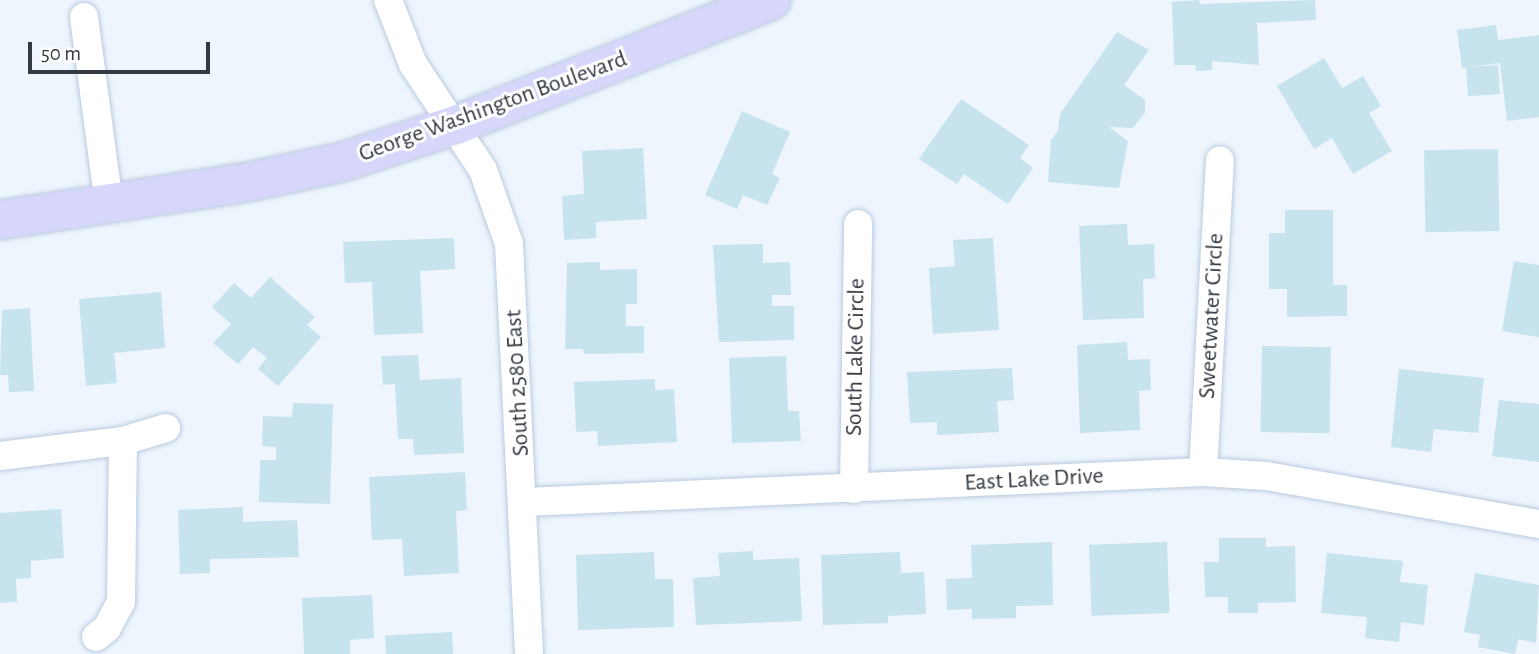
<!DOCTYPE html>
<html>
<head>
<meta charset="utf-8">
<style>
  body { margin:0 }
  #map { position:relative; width:1539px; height:654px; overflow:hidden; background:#eef5fd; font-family:"Alegreya Sans",sans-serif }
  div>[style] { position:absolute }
  .building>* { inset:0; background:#c7e3ee; transform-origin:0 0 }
  .roads { filter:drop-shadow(0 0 2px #b9cbde) drop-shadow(0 0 2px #b9cbde) }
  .minor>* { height:28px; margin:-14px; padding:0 14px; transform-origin:14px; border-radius:14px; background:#fff }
  .secondary>* { height:38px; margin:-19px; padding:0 19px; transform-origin:19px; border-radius:19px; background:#d6d7fa }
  span { translate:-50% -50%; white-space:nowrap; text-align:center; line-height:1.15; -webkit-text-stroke:6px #fff; paint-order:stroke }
  .street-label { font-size:24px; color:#333a42 }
  .scale { position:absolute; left:28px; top:42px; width:182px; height:32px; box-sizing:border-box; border:4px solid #333a42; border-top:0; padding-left:9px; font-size:21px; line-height:24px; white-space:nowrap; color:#333a42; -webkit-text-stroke:5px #fff; paint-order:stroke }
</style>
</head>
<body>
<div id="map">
  <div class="building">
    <div style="clip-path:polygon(1199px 0,1200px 4px,1315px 0,1316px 20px,1257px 23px,1259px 65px,1212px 61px,1212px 70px,1196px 71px,1195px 65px,1174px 65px,1172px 2px)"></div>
    <div style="clip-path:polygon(1496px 25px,1498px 40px,1539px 35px,1539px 117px,1507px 121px,1500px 63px,1462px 68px,1457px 30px)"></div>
    <div style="clip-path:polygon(1117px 32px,1149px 50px,1124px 85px,1145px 100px,1145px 112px,1133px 128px,1109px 127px,1128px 141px,1119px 188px,1048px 182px,1051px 140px,1058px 131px,1060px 114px)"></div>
    <div style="clip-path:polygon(1324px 58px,1342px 88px,1363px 76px,1381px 106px,1369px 113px,1392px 151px,1353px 174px,1332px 138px,1314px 149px,1277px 86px)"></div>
    <div style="left:1498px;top:65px;width:29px;height:32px;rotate:86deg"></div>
    <div style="clip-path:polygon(961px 99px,1029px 145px,1020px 158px,1033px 168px,1008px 204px,964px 174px,957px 184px,919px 159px)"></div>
    <div style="clip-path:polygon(742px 111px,790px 132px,772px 174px,780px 178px,767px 205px,743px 195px,737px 209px,705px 195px)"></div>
    <div style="clip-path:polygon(643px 148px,647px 219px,596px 222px,596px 238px,564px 240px,562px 196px,584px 194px,582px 151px)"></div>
    <div style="left:1498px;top:149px;width:82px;height:74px;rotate:89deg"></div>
    <div style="clip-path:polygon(1285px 210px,1333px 210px,1333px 285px,1347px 285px,1347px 316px,1287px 317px,1287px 289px,1269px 289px,1269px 233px,1285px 233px)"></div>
    <div style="clip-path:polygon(1127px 224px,1128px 245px,1154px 244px,1155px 278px,1143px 279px,1144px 318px,1083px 320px,1079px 226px)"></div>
    <div style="clip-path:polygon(454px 238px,455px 269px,420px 271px,423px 333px,374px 335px,372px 282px,345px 283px,343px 242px)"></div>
    <div style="clip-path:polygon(993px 238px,999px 330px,933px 334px,929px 268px,955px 266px,953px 240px)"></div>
    <div style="clip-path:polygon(763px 244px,763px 263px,790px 262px,791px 295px,772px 295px,772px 306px,794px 306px,794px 340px,719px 342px,713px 245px)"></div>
    <div style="clip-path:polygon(1514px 261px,1539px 265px,1539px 337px,1502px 331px)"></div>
    <div style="clip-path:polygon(600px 262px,600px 270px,637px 269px,637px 304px,626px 304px,626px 326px,644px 326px,644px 353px,584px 354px,583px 349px,565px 349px,567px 263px)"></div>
    <div style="clip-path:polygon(270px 277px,315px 317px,307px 325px,321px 337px,278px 386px,258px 369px,267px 358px,253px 347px,238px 364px,213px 343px,231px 324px,212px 307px,234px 283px,251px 298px)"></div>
    <div style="clip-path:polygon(161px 292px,165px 348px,114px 353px,117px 383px,86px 386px,79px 299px)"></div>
    <div style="clip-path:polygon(30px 308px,34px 391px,9px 392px,8px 375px,0 375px,2px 310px)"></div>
    <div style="clip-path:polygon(1127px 342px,1128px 360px,1150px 359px,1151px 390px,1139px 391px,1140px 430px,1080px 433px,1077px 345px)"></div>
    <div style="left:1262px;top:346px;width:69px;height:86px;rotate:1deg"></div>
    <div style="clip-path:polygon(418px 355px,420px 380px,461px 378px,464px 453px,414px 455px,413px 439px,398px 439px,395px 384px,383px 385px,381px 356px)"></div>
    <div style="clip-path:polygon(786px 356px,788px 411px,799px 411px,801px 441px,732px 443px,729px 358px)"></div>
    <div style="clip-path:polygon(1012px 368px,1014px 400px,997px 401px,999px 432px,937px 435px,937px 422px,910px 423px,907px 372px)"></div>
    <div style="clip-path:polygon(1399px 369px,1484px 378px,1478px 433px,1434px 429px,1431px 452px,1391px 447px)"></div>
    <div style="clip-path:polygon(655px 379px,655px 390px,674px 389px,677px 442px,598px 446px,597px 431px,576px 432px,574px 382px)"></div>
    <div style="clip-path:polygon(1499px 400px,1539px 404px,1539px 462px,1492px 456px)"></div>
    <div style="clip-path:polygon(293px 403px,333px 404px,330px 504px,259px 502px,260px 460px,276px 460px,276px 447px,262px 446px,263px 416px,292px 417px)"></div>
    <div style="clip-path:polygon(465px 472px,467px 510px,456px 511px,459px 573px,404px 576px,402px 539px,372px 540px,369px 477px)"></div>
    <div style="clip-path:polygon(243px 507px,243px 522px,297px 520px,299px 557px,210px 559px,210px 573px,180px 574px,178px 510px)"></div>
    <div style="clip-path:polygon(61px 509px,64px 558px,31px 561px,31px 578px,16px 579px,17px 602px,0 603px,0 513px)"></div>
    <div style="clip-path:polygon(1219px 538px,1266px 538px,1266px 547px,1295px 546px,1296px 602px,1258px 603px,1258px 613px,1228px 613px,1228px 597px,1205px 597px,1204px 562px,1219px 562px)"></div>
    <div style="clip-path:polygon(1052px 542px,1053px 605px,1016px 606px,1016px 618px,972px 619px,972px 609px,947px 610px,946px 579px,972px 578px,971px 545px)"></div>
    <div style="left:1167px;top:542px;width:71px;height:78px;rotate:88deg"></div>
    <div style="clip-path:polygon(753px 551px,753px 560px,799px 558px,802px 621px,696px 625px,693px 578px,720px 576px,718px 553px)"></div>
    <div style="clip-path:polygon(654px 552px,655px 579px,673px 579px,674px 627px,578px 630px,576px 555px)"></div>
    <div style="clip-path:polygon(900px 552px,901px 573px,924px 572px,926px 614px,888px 616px,888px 623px,823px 625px,821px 555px)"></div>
    <div style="clip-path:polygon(1327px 553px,1403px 561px,1400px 582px,1428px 585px,1424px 625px,1401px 622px,1399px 642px,1365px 638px,1367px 617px,1321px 613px)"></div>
    <div style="clip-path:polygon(1475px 573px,1539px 585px,1536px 643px,1518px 639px,1515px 654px,1478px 647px,1480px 635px,1464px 632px)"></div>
    <div style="clip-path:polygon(372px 595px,374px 638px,350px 640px,350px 654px,304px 654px,302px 598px)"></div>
    <div style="left:452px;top:632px;width:22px;height:67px;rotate:87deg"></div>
  </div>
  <div class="roads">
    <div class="minor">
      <div style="left:388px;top:0;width:69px;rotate:68.7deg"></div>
      <div style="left:413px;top:64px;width:127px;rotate:56.6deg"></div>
      <div style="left:483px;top:170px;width:78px;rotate:70.6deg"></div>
      <div style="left:509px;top:244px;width:410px;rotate:87.2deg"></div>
      <div style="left:84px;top:17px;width:190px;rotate:82.4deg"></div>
      <div style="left:0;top:456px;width:124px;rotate:-7deg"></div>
      <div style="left:123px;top:441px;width:45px;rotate:-16.8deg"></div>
      <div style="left:1203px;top:472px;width:312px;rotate:-86.9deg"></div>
      <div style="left:854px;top:489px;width:265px;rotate:-89.1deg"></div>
      <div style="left:525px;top:502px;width:679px;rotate:-2.53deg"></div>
      <div style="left:1203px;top:472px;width:63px;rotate:3.6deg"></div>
      <div style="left:1266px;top:476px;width:277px;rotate:10deg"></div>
      <div style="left:96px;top:637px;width:14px;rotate:-39deg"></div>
      <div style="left:107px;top:628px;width:30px;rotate:-62deg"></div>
      <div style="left:121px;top:602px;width:161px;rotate:-89.3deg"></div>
    </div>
    <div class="secondary">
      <div style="left:0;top:220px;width:251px;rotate:-8.7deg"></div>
      <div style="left:248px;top:182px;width:96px;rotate:-12deg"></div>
      <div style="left:342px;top:162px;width:120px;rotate:-18deg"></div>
      <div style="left:456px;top:125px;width:339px;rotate:-21.6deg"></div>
    </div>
  </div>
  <div class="street-label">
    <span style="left:493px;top:107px;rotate:-20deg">George Washington Boulevard</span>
    <span style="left:1212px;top:316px;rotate:-87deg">Sweetwater Circle</span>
    <span style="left:856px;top:357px;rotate:-89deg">South Lake Circle</span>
    <span style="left:518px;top:383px;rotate:-93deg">South 2580 East</span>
    <span style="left:1034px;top:480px;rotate:-3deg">East Lake Drive</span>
  </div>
  <div class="scale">50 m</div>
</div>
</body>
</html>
